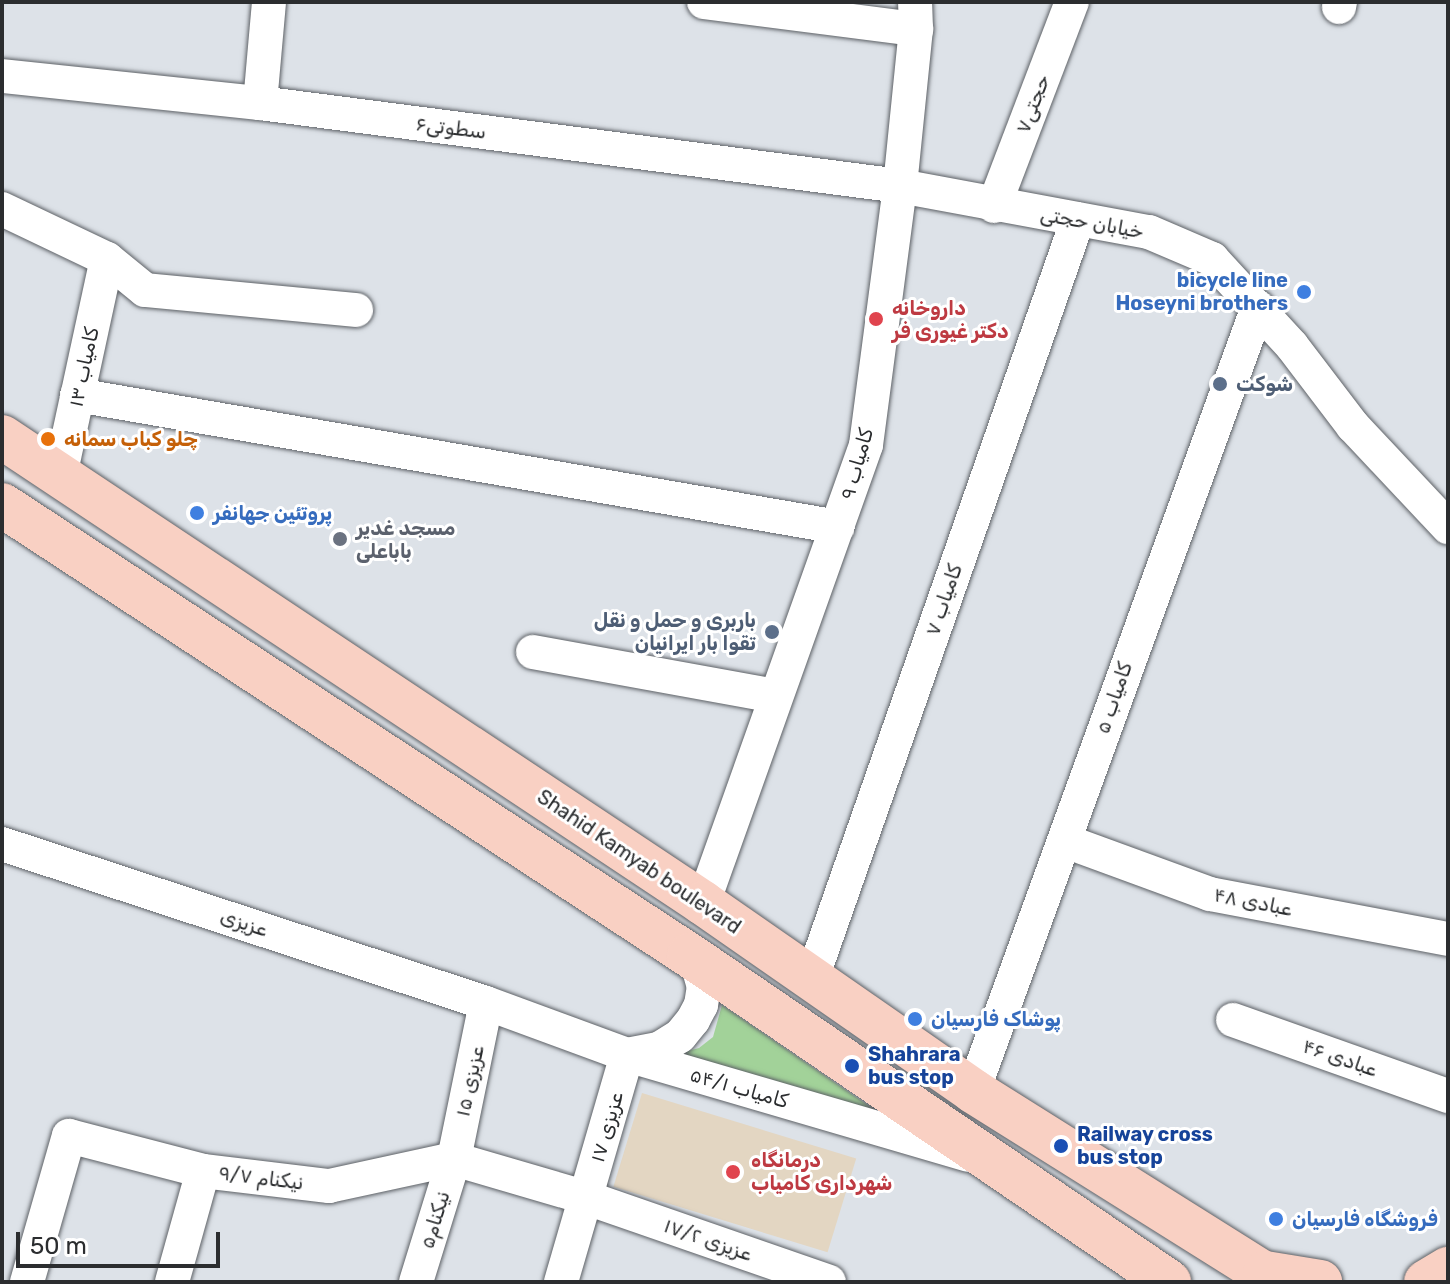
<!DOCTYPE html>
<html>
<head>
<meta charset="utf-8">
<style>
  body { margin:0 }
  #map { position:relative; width:1450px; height:1284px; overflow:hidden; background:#dde2e8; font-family:Rubik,"Noto Naskh Arabic",sans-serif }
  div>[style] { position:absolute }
  .medical>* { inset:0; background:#e3d6c2; transform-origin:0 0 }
  .green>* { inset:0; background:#a2d299 }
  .roads { filter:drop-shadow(0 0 2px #5d6166) drop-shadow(0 0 2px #5d6166) }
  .minor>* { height:34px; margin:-17px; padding:0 17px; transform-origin:17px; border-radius:17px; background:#fff }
  .major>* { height:44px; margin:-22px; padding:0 22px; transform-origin:22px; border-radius:22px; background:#f9d0c3 }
  .dots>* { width:22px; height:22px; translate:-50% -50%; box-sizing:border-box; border:4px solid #fff; border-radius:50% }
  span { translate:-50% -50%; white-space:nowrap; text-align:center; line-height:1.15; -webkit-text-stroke:6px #fff; paint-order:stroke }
  .street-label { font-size:20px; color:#2b2d2f }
  .shop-label { font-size:20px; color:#366cbe; font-weight:700 }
  .right { translate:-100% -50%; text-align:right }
  .left { translate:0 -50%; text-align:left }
  .health-label { font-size:20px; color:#be3a42; font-weight:700 }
  .service-label { font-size:20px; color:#4e5e75; font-weight:700 }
  .food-label { font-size:20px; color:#c56008; font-weight:700 }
  .worship-label { font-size:20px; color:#5b616d; font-weight:700 }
  .transit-label { font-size:20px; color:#164399; font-weight:700 }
  .frame { position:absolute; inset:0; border:4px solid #2b2d2f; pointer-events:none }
  .scale { position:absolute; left:16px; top:1232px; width:204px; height:36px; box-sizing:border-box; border:4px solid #2b2d2f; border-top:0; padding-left:10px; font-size:24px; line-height:28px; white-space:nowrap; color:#2b2d2f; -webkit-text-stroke:6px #fff; paint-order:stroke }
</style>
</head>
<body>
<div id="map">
  <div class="medical">
    <div style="left:642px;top:1093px;width:224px;height:98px;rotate:17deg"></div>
  </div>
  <div class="green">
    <div style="clip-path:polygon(722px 1005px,885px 1117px,680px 1053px,699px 1048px,713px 1037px)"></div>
  </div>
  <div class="roads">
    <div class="minor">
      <div style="left:704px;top:2px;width:214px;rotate:7.3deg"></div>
      <div style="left:1339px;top:7px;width:5px;rotate:-79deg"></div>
      <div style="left:2px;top:76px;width:259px;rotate:6deg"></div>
      <div style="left:260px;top:103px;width:645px;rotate:7.39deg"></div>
      <div style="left:900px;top:186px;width:253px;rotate:10.5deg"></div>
      <div style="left:1149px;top:232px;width:69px;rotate:23.2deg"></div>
      <div style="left:1212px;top:259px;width:118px;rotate:47.4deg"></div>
      <div style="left:1292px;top:346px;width:101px;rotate:52.7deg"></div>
      <div style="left:1353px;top:426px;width:139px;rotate:46.8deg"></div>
      <div style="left:260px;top:103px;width:101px;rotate:-84.9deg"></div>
      <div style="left:994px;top:206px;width:218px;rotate:-69.1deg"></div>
      <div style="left:2px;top:209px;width:116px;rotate:25.5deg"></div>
      <div style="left:107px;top:259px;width:49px;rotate:39.2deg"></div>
      <div style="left:145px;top:290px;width:212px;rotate:5.4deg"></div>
      <div style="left:77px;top:395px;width:772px;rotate:9.84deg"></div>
      <div style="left:60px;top:476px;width:222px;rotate:-77.8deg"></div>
      <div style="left:533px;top:652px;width:246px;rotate:10.3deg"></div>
      <div style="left:1065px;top:841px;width:154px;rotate:20.1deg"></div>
      <div style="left:1210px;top:894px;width:242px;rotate:10.7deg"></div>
      <div style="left:2px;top:844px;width:509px;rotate:18.19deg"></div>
      <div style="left:486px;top:1003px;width:150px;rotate:20.2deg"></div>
      <div style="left:627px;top:1055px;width:355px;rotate:16.3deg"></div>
      <div style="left:703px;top:903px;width:486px;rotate:-70.4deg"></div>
      <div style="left:866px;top:445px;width:261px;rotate:-82.5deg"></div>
      <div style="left:900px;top:186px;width:158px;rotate:-84.2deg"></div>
      <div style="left:916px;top:29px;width:27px;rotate:-92deg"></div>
      <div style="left:811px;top:981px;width:807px;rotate:-70.69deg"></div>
      <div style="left:1233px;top:1020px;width:228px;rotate:19.5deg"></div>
      <div style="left:627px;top:1055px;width:33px;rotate:-11deg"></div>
      <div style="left:659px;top:1049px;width:25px;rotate:-32deg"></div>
      <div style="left:680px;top:1036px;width:21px;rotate:-51deg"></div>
      <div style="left:693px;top:1020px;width:17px;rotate:-62deg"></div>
      <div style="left:701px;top:1005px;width:18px;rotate:-81deg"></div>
      <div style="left:704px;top:987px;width:18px;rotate:-106deg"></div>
      <div style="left:699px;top:970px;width:18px;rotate:-124deg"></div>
      <div style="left:973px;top:1091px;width:834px;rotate:-70.02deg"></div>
      <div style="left:27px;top:1282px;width:152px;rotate:-74deg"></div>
      <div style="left:69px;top:1136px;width:138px;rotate:14.6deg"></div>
      <div style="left:203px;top:1171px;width:127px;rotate:6.8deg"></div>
      <div style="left:329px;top:1186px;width:128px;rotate:-12.2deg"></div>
      <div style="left:454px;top:1159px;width:139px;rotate:16.3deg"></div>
      <div style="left:587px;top:1198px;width:256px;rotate:19.1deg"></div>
      <div style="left:172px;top:1282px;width:115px;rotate:-74.4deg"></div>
      <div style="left:416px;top:1282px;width:129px;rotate:-72.8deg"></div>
      <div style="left:454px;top:1159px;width:159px;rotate:-78.4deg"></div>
      <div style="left:561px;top:1282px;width:236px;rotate:-73.8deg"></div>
    </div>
    <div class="major">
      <div style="left:2px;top:437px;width:842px;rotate:33.61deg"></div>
      <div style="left:703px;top:903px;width:329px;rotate:34.8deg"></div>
      <div style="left:973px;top:1091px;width:360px;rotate:32.1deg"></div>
      <div style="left:2px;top:505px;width:821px;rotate:33.23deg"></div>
      <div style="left:689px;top:955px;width:581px;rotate:34.26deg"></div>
      <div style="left:1265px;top:1273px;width:56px;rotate:9.3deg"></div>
      <div style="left:1426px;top:1282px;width:26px;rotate:-31deg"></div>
    </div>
  </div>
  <div class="dots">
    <div style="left:1304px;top:292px;background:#3f7fe0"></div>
    <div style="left:876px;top:319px;background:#e0444e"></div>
    <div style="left:1220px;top:384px;background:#5c6f8a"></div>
    <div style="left:48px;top:439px;background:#e8710a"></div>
    <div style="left:197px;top:513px;background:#3f7fe0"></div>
    <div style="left:340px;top:539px;background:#6b7280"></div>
    <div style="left:772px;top:632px;background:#5c6f8a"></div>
    <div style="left:915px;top:1019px;background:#3f7fe0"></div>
    <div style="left:852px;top:1066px;background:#1a4fb4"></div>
    <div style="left:1061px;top:1146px;background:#1a4fb4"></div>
    <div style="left:733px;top:1172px;background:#e0444e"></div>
    <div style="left:1276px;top:1219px;background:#3f7fe0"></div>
  </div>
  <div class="street-label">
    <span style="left:1033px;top:104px;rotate:-69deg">حجتی۷</span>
    <span style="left:451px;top:128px;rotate:7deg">سطوتی۶</span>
    <span style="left:1092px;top:223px;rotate:10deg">خیابان حجتی</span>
    <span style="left:84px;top:367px;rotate:-78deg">کامیاب ۱۳</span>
    <span style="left:857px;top:464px;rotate:-74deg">کامیاب ۹</span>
    <span style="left:944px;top:600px;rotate:-71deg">کامیاب ۷</span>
    <span style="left:1114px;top:698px;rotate:-71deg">کامیاب ۵</span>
    <span style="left:639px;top:862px;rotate:34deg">Shahid Kamyab boulevard</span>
    <span style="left:1253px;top:902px;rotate:11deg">عبادی ۴۸</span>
    <span style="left:244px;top:923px;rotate:18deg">عزیزی</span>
    <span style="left:1340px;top:1058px;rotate:19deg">عبادی ۴۶</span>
    <span style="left:470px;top:1081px;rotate:-78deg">عزیزی ۱۵</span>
    <span style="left:739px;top:1088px;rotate:16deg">کامیاب ۵۴/۱</span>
    <span style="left:607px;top:1127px;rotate:-74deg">عزیزی ۱۷</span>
    <span style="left:261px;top:1178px;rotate:7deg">نیکنام ۹/۷</span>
    <span style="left:435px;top:1220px;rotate:-73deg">نیکنام۵</span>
    <span style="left:708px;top:1240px;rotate:19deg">عزیزی ۱۷/۲</span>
  </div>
  <div class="shop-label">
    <span class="right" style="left:1288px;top:292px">bicycle line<br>Hoseyni brothers</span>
    <span class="left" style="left:213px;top:513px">پروتئین جهانفر</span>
    <span class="left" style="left:931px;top:1019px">پوشاک فارسیان</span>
    <span class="left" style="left:1292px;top:1219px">فروشگاه فارسیان</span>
  </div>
  <div class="health-label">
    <span class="left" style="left:892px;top:320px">داروخانه<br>دکتر غیوری فر</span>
    <span class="left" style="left:751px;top:1172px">درمانگاه<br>شهرداری کامیاب</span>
  </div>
  <div class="service-label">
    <span class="left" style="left:1236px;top:384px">شوكت</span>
    <span class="right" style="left:756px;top:632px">باربری و حمل و نقل<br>تقوا بار ایرانیان</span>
  </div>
  <div class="food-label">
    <span class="left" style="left:64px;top:439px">چلو کباب سمانه</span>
  </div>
  <div class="worship-label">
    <span class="left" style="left:356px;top:540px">مسجد غدیر<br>باباعلی</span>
  </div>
  <div class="transit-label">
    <span class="left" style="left:868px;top:1066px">Shahrara<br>bus stop</span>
    <span class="left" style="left:1077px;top:1146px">Railway cross<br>bus stop</span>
  </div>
  <div class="frame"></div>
  <div class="scale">50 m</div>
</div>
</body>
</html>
